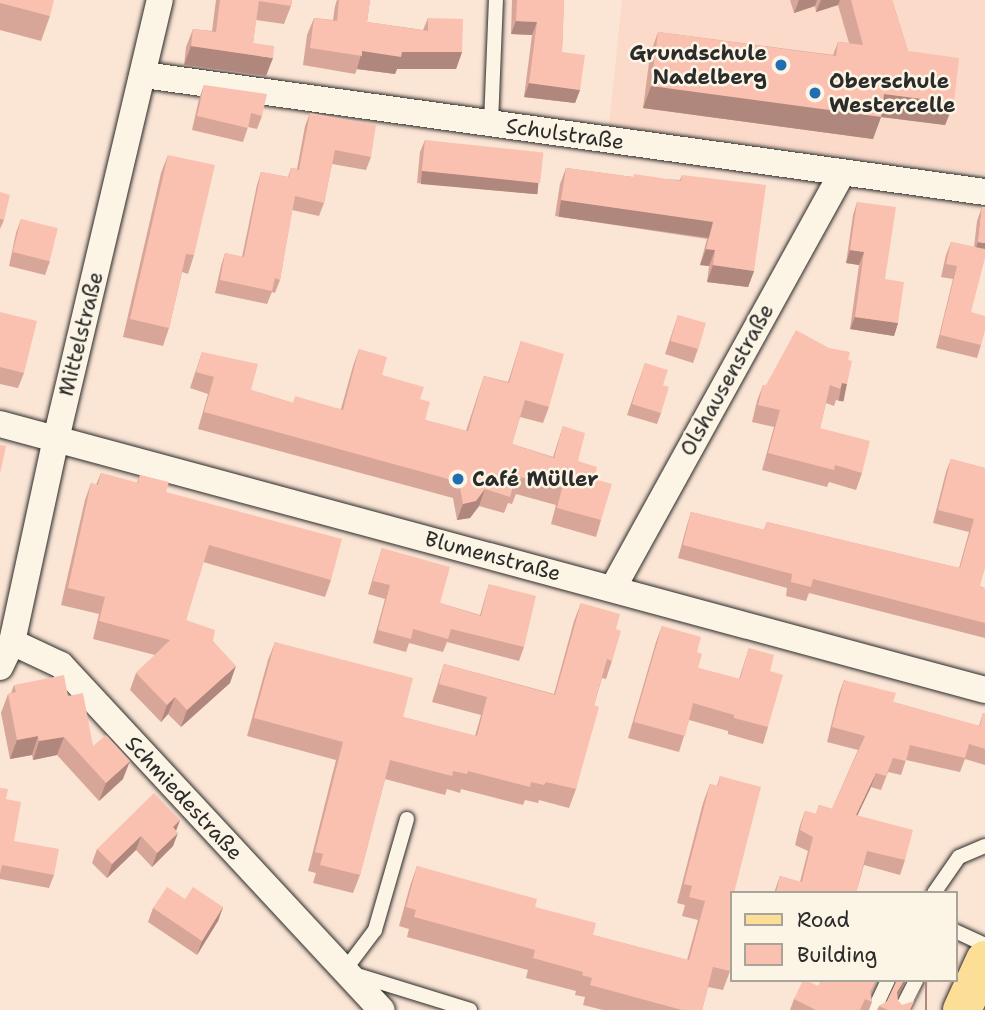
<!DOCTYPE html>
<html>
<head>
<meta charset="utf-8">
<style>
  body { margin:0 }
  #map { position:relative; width:985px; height:1010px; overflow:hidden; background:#fbe5d5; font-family:"Shantell Sans",sans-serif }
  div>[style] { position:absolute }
  .built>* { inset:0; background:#fbdaca }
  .roads { filter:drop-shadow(0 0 2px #2b2b2b) drop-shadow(0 0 2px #2b2b2b) }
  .service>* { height:14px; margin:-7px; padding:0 7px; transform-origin:7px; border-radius:7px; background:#fcf5e5 }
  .minor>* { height:26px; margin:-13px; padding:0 13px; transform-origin:13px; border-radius:13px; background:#fcf5e5 }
  .primary>* { height:38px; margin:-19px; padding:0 19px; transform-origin:19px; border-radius:19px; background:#fcde96 }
  .wall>* { inset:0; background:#d7a698 }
  .shaded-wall>* { inset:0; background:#af877c; transform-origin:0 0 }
  .building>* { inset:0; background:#fac1b1; transform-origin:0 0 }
  .dots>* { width:19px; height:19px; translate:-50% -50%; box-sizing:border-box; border:4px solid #fcf5e5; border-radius:50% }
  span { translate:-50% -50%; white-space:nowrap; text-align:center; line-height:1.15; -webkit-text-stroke:5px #fcf5e5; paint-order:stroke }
  .poi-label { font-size:21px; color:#2b2b2b; font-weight:700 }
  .right { translate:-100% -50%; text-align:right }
  .left { translate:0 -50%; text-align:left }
  .street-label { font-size:21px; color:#2b2b2b }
  .legend { position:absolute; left:730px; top:891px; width:228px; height:91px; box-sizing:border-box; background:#fcf5e5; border:2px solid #a8a49b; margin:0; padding:9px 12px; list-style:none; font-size:21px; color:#2b2b2b }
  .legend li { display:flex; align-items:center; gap:14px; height:35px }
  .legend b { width:35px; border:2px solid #a8a49b }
</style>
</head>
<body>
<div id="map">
  <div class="built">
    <div style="clip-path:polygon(622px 0,985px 0,985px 174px,609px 126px)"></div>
  </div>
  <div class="roads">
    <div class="service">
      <div style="left:491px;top:123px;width:123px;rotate:-87.7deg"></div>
      <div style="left:407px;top:819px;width:116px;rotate:106.1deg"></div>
      <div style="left:375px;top:930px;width:51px;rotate:127.1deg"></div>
      <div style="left:344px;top:971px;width:132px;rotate:17.2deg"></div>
      <div style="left:934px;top:893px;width:44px;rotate:-55.2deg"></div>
      <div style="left:959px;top:857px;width:28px;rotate:-23deg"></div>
      <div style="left:955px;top:931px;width:33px;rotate:25deg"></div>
      <div style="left:874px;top:1010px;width:33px;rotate:-65deg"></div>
      <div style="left:901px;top:1010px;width:34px;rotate:-63deg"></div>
    </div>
    <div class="minor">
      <div style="left:144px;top:75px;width:849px;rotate:7.92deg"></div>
      <div style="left:0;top:424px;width:1020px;rotate:15.11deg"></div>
      <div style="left:613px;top:588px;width:474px;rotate:-61.1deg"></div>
      <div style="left:12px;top:642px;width:54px;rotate:25.1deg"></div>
      <div style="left:61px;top:665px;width:471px;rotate:47.1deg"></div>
      <div style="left:0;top:667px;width:28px;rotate:-64deg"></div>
      <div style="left:12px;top:642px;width:208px;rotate:-77.8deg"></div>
      <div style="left:56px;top:439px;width:451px;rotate:-76.7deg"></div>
    </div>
    <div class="primary">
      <div style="left:962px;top:1010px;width:55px;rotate:-65.3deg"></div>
    </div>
  </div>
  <div class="wall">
    <div style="clip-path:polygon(0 0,50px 16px,41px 41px,0 30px)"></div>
    <div style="clip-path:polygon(216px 0,292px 0,291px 6px,284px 24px,256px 20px,253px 43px,266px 76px,184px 65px,186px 47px,193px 29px,212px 31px)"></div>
    <div style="clip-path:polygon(337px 0,370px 0,367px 22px,423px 30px,428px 18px,462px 52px,456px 69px,397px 69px,395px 74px,357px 69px,355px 74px,303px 65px,307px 35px,314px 18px,333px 20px,335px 6px)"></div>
    <div style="clip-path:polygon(512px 0,564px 0,562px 52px,580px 90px,575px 103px,524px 97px,532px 35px,511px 34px)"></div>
    <div style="clip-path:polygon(790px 0,892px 0,908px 51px,954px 103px,945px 125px,881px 117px,873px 139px,643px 108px,650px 55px,658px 32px,833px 55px,838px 42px,849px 43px,838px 5px,816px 12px,815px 6px,794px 13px)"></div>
    <div style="clip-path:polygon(204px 85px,262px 116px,257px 129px,248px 127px,243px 142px,192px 130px,199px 99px)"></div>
    <div style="clip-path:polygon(310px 113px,371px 157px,366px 170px,332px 164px,324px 203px,319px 216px,292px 210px,280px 280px,275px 293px,272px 292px,267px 304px,215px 293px,221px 266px,225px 253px,242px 257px,257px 185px,261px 172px,288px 177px,291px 168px,297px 169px,305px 126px)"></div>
    <div style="clip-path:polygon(425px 140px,534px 194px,417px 183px,420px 152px)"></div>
    <div style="clip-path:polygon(168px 155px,194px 255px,188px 274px,182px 272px,169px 328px,163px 346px,123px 337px,161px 173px)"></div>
    <div style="clip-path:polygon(566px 168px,633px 177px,680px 180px,682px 175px,754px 271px,748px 287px,707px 282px,709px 266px,700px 265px,707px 239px,555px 216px,560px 184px)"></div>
    <div style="clip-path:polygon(0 192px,4px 220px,0 229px)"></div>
    <div style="clip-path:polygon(857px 202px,885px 279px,898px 323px,894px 336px,850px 329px,859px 265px,846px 263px,853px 215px)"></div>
    <div style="clip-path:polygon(982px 207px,971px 312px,981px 345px,977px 358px,936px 348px,953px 279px,941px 277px,946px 255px,951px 242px,974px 247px,977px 221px)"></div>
    <div style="clip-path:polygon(21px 219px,50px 261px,45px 275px,9px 266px,16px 233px)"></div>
    <div style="clip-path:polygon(0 312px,24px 373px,18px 388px,0 384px)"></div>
    <div style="clip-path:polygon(678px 315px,698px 349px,693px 363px,665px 354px)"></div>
    <div style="clip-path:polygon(521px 341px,549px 407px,543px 423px,520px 417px,512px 444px,553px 457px,563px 426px,578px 461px,594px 479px,601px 520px,596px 537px,551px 524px,556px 505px,516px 494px,512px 504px,508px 503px,504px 513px,479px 506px,470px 518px,457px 520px,453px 498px,198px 429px,208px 394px,190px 388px,202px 352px,251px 390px,293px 403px,341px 409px,353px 366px,359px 349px,382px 375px,420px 399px,425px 420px,466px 431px,484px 376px,508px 382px)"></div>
    <div style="clip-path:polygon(848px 360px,847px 384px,841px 401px,836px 400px,834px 406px,826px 403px,820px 428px,862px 473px,856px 490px,829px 482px,827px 487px,762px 470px,774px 427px,752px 422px,757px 401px,763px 385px,766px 385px)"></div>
    <div style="clip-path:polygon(645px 363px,663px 385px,661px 413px,657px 424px,627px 415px)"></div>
    <div style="clip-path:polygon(951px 459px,985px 468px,980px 586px,985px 588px,985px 638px,809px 593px,806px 601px,786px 596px,787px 588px,678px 558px,687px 525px,691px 512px,764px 530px,767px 522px,959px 568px,969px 532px,933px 523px,946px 472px)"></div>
    <div style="clip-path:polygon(101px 473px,137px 483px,140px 475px,166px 492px,331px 580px,325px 597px,203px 562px,186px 620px,213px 641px,230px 683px,181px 727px,168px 714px,161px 722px,130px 690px,136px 673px,155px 655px,93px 639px,99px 614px,61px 605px,85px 500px,91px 483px,96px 485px)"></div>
    <div style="clip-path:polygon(382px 548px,440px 603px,480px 615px,489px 584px,524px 647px,519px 661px,447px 642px,443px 652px,409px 643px,406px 652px,373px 643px,385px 599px,368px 594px)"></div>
    <div style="clip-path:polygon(581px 603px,616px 629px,612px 661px,606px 679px,602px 678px,594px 705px,576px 789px,569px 808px,539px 800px,538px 803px,525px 800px,523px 805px,461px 789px,460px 793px,447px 789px,445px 795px,385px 779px,360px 875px,353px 893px,313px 883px,316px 873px,308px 871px,336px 760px,247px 736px,268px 660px,275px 642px,403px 717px,475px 736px,481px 715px,432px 702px,444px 664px,554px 694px,574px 621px)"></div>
    <div style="clip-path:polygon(662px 626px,697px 652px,698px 668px,739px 679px,749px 648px,770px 671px,768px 727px,763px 744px,728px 734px,728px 731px,689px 720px,679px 752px,628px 738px,656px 642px)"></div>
    <div style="clip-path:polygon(844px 680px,893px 702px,979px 726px,983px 713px,985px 714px,985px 765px,965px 759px,960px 772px,906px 760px,901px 775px,888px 772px,881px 790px,871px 787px,857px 815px,905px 860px,900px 875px,864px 865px,856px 893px,774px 893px,780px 876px,800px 882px,808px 851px,795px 845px,800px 825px,805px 811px,816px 814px,819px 805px,832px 809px,858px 750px,827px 742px,839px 694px)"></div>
    <div style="clip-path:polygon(14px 685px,68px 696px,93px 746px,123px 779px,99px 801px,57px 755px,33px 760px,32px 755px,10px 759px,1px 713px,8px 694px,11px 693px)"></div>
    <div style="clip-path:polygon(720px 776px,730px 907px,730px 971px,723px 990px,708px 987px,702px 1010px,603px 1010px,583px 1005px,585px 997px,575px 995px,576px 991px,526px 978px,528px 970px,407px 937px,409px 929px,399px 926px,410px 886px,417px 866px,535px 907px,593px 935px,687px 960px,698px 920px,682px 916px,685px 905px,677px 903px,703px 803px,710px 784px,717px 786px)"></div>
    <div style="clip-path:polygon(0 788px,6px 799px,14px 841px,54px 875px,49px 888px,0 879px)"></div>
    <div style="clip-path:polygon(180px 820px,176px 831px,173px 846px,152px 867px,136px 850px,107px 878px,92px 863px,97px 849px)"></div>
    <div style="clip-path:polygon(185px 899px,223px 907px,218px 921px,197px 955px,148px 922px,153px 908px)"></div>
    <div style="clip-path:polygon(829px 980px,877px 980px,871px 994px,872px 1002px,869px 1010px,790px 1010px,794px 999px,818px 986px,828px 982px)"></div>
    <div style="clip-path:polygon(897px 997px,898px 1001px,902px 1005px,912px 1010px,877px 1010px,879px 1006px)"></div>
  </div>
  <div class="shaded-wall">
    <div style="clip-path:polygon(799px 0,817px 0,815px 6px,794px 13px)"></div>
    <div style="clip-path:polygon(821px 0,840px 0,838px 5px,816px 12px)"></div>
    <div style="clip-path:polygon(516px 21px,537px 22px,532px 35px,511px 34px)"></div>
    <div style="clip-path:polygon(191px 46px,273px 58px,266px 76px,184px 65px)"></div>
    <div style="clip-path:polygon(362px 51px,402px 52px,462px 52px,456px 69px,397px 69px,395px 74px,357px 69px)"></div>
    <div style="clip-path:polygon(529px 83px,580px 90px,575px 103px,524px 97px)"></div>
    <div style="clip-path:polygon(651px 86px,884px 94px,954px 103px,945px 125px,881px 117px,873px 139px,643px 108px)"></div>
    <div style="left:422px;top:171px;width:117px;height:13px;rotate:5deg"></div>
    <div style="left:561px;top:200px;width:154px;height:17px;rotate:8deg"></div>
    <div style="clip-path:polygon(978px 242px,985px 243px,985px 257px,973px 256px)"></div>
    <div style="clip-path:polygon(706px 249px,715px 250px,709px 266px,700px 265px)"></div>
    <div style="clip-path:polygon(850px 250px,864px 252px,859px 265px,846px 263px)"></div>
    <div style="clip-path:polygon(713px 265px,754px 271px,748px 287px,707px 282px)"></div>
    <div style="clip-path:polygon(855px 317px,898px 323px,894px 336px,850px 329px)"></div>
    <div style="left:842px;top:383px;width:5px;height:18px;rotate:11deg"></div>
    <div style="clip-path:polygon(485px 489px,479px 506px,470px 518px,457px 520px,463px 504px)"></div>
    <div style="clip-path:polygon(236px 666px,230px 683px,181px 727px,187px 710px)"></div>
    <div style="clip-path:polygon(175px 697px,168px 714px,161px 722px,167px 705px)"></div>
    <div style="clip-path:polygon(38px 736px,32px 755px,10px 759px,17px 740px)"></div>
    <div style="clip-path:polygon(64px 737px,57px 755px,33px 760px,39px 741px)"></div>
    <div style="clip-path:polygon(130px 761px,123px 779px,99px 801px,106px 783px)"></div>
    <div style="clip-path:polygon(876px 773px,871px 787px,851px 829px,856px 815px)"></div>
    <div style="clip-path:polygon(180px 820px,175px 833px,173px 827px)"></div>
    <div style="clip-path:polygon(178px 833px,173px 846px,152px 867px,157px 853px)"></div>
    <div style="clip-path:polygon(141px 836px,136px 850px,107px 878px,112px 864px)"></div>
    <div style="clip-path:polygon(223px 907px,218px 921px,197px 955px,202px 941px)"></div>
    <div style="clip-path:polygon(904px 980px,907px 980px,892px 1006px,897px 992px)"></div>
    <div style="left:925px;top:980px;width:2px;height:34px"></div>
  </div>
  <div class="building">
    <div style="clip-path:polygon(0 0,54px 0,50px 16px,0 3px)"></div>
    <div style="clip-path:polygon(220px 0,292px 0,291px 6px,259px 1px,253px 43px,274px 46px,273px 58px,191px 46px,193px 29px,216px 32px)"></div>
    <div style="clip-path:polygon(339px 0,370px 0,367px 22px,428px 31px,428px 18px,463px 19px,462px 52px,402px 52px,401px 57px,362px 51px,362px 56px,310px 48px,314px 18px,337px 21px)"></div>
    <div style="clip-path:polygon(517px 0,564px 0,562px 52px,585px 55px,580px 90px,529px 83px,537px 22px,516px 21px)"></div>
    <div style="clip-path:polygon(851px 0,892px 0,908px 51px,959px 58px,954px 103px,884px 94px,881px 117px,651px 86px,658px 32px,836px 56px,838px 42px,863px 45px)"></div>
    <div style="clip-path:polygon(204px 85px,267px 94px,262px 116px,251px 113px,248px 128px,197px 116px)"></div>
    <div style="clip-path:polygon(310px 113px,376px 125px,371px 157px,335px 150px,324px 203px,295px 196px,280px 280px,275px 278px,272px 291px,220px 280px,225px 253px,244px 257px,261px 172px,289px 177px,291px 168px,299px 170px)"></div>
    <div style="left:425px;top:140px;width:119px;height:31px;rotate:6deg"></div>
    <div style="clip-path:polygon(168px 155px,215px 165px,194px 255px,186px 254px,169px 328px,130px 319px)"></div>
    <div style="clip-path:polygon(566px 168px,633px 177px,634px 174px,681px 181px,682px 175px,766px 185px,754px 271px,713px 265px,715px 250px,706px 249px,713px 222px,561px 200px)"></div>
    <div style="clip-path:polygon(0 192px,10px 195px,4px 220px,0 219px)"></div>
    <div style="clip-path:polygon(857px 202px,896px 207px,885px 279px,904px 282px,898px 323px,855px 317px,864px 252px,850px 250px)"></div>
    <div style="clip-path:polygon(982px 207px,985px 207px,985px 243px,978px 242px)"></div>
    <div style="left:21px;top:219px;width:38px;height:34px;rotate:14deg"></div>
    <div style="clip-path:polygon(951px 242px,985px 249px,985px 258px,971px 312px,985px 316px,985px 331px,981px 345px,940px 335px,957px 266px,946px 264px)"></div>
    <div style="clip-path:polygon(0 312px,37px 321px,24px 373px,0 367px)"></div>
    <div style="left:678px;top:315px;width:29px;height:27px;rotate:16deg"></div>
    <div style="clip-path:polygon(796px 330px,829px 348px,850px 352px,848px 360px,852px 361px,847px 384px,842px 383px,840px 389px,830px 385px,820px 428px,870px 441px,862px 473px,835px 465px,834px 470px,768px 453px,780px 410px,758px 405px,763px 385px,766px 385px)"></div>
    <div style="clip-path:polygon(521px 341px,564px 354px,549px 407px,525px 400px,512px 444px,554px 458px,563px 426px,585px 433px,578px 461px,597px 467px,594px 479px,612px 484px,601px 520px,557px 508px,562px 488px,521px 477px,518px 488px,513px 486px,510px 497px,485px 489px,476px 501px,463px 504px,459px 482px,204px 412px,214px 377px,196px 372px,202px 352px,258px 364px,251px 390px,293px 403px,295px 396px,343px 410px,359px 349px,387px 357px,382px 375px,424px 387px,420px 399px,430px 402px,425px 420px,468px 431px,484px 376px,509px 383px)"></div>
    <div style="clip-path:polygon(645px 363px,668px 370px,663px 385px,669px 387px,661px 413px,632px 404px)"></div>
    <div style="clip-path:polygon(0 445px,6px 446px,0 474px)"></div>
    <div style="clip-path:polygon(951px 459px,985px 468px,985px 568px,980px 586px,985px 588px,985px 623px,813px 579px,811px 587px,791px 582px,792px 574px,683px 545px,691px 512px,765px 530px,767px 522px,960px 568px,974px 519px,938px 510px)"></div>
    <div style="clip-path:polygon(101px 473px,138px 483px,140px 475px,169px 482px,166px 492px,342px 539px,331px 580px,209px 545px,186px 620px,215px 630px,213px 641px,236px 666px,187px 710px,175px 697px,167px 705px,136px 673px,170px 640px,99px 621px,105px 597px,68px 588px,91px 483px,98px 485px)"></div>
    <div style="clip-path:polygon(382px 548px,450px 567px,440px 603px,481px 616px,489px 584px,536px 596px,524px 647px,451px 629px,448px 639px,413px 629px,411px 639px,378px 630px,390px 585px,373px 581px)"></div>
    <div style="clip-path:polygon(581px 603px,620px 614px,616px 629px,621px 631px,612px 661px,607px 659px,594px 705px,599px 707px,576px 789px,546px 782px,544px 785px,531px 782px,530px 787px,468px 771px,467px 774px,453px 771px,452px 776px,390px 760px,360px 875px,320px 865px,323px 854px,315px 852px,343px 742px,254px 718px,275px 642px,413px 678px,403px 717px,477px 736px,487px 697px,439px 684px,444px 664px,555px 695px)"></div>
    <div style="clip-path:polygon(662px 626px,701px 637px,697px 652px,702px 654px,698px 668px,740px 679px,749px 648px,774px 655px,770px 671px,783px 675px,768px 727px,734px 718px,734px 715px,693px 703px,685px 736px,634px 722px)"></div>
    <div style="clip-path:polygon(64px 675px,68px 696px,83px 693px,93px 746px,106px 735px,130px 761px,106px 783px,64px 737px,39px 741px,38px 736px,17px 740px,8px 694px,16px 692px,14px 685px)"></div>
    <div style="clip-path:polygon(844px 680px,896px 693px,893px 702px,980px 726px,983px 713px,985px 714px,985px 749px,969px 744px,965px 758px,910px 745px,906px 761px,893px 758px,886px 776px,876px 773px,856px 815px,913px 830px,905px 860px,867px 851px,856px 893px,776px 893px,780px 876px,802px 882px,813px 837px,800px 830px,805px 811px,816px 814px,819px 805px,832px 809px,865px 736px,832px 727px)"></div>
    <div style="clip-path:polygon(720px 776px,761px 787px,734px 893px,731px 893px,731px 902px,730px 907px,731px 908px,731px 965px,730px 971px,713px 967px,702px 1010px,682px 1010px,590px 985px,592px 978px,582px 975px,583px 972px,533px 958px,535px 950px,414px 917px,416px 910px,406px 907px,417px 866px,537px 899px,535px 907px,596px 923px,593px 935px,689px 960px,705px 901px,689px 897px,692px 886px,684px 884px,710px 784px,718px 786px)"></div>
    <div style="clip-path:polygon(0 788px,8px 789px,6px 799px,21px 802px,14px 841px,59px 849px,54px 875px,2px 865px,0 874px)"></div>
    <div style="clip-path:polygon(154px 793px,180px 820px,173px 827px,178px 833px,157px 853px,141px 836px,112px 864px,97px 849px)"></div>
    <div style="clip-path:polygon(167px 887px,185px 899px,193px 887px,223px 907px,202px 941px,153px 908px)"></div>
    <div style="clip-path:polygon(803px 980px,806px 980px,818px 986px,821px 980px,828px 982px,829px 980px,876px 980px,870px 992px,872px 1002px,865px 999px,860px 1010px,816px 1010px,794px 999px)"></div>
    <div style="clip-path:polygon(897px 980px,904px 980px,897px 992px,898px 1001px,902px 1005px,914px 1001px,925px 980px,910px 1010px,888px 1010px,879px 1006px,887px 1001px)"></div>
  </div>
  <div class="dots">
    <div style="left:781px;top:65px;background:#1f6fb2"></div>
    <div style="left:815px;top:93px;background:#1f6fb2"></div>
    <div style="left:458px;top:479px;background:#1f6fb2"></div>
  </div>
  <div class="poi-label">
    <span class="right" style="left:767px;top:65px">Grundschule<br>Nadelberg</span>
    <span class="left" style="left:829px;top:93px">Oberschule<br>Westercelle</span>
    <span class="left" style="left:472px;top:479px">Café Müller</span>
  </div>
  <div class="street-label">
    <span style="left:565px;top:134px;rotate:8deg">Schulstraße</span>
    <span style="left:81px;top:334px;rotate:-76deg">Mittelstraße</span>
    <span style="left:727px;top:380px;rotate:-61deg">Olshausenstraße</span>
    <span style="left:493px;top:556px;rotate:15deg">Blumenstraße</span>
    <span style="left:184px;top:798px;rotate:47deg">Schmiedestraße</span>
  </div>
  <ul class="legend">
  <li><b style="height:9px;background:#fcde96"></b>Road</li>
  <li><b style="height:19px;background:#fac1b1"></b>Building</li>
  </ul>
</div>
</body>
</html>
